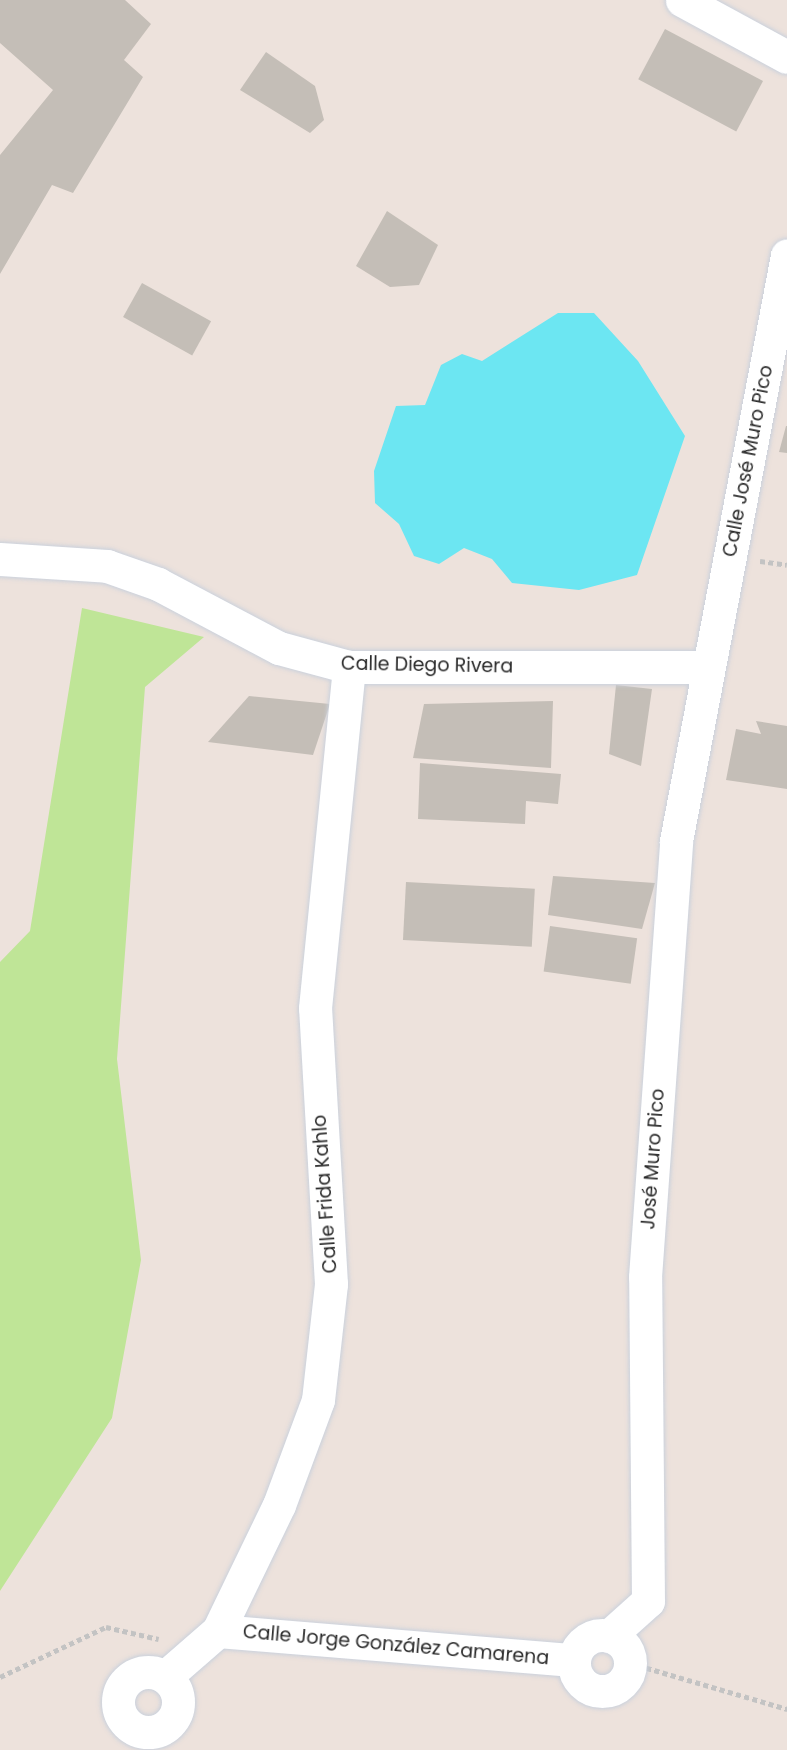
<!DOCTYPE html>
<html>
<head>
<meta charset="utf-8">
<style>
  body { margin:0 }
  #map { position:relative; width:787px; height:1750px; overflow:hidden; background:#ede2dc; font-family:Poppins,sans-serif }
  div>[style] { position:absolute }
  .green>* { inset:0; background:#bfe597 }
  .water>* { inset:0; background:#6ce6f2 }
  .building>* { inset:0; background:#c4beb7; transform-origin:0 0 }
  .path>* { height:4.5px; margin-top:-2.25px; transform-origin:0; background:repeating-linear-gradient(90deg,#c3c3c3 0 5px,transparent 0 8.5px) }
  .roads { filter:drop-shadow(0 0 2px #cad1dc) drop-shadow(0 0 2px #cad1dc) }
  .minor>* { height:33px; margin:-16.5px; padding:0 16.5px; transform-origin:16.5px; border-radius:16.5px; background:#fff }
  .minor>.ring { margin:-16.5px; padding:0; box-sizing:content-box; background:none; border:33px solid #fff; border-radius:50% }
  span { translate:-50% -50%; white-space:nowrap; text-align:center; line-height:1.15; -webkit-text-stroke:7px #fff; paint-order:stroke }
  .street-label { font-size:19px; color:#2a2a2a }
</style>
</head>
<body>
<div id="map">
  <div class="green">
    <div style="clip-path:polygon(82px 608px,204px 637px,145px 687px,117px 1059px,141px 1260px,112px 1418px,0 1591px,0 962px,30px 931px)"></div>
  </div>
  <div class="water">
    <div style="clip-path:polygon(558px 313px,594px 313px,638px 361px,685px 436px,637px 575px,579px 590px,512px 583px,492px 559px,464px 548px,439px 564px,414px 556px,399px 524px,375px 503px,374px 471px,396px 406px,425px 405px,441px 365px,462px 354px,482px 361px)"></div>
  </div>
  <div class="building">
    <div style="clip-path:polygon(0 0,125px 0,151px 24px,124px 60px,143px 77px,73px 193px,52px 185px,0 274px,0 155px,53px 90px,0 43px)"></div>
    <div style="left:665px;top:29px;width:111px;height:57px;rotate:28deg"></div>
    <div style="clip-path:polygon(266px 52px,315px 86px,324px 120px,310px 133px,240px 90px)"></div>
    <div style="clip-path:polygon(387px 211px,438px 245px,419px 285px,390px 287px,356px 266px)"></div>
    <div style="left:142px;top:283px;width:79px;height:39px;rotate:29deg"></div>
    <div style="clip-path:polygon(786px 426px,787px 426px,787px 453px,779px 452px)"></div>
    <div style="clip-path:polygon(616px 685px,652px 689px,641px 766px,609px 754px)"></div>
    <div style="clip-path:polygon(249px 696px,330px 704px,313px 755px,208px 742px)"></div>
    <div style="clip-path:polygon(553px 701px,551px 768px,413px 758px,424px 704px)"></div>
    <div style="clip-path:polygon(756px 721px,787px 726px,787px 789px,726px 780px,736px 729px,761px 734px)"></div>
    <div style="clip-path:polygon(420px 763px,561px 774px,558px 804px,526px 801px,525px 824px,418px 819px)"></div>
    <div style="clip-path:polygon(553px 876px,655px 883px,642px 929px,548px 915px)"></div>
    <div style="left:406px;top:882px;width:129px;height:58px;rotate:3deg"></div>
    <div style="left:550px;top:926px;width:88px;height:46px;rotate:8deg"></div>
  </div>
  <div class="path">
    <div style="left:760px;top:561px;width:27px;rotate:8deg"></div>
    <div style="left:630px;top:1663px;width:164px;rotate:16.3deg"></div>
    <div style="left:0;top:1677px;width:117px;rotate:-25.3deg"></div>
    <div style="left:106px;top:1627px;width:54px;rotate:12.8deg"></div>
  </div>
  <div class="roads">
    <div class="minor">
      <div style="left:682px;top:0;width:119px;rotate:28.5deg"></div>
      <div style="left:0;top:559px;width:107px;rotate:3.7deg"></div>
      <div style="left:107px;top:566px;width:54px;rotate:19.4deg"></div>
      <div style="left:158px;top:584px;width:137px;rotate:27.9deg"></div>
      <div style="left:279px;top:648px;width:73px;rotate:15.2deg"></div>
      <div style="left:349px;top:667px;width:359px"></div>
      <div style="left:218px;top:1631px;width:356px;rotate:4.7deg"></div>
      <div class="ring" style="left:574px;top:1635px;width:23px;height:23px"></div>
      <div style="left:609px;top:1636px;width:52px;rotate:-41.9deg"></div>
      <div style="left:648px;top:1601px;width:324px;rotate:-90.5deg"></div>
      <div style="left:645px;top:1277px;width:437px;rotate:-85.9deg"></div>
      <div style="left:676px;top:841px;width:596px;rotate:-79.27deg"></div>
      <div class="ring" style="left:118px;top:1672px;width:27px;height:27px"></div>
      <div style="left:165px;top:1677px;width:70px;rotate:-41deg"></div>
      <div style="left:218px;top:1631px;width:140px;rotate:-64.2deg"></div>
      <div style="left:279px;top:1505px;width:112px;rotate:-69.6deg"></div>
      <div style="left:318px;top:1400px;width:117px;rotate:-83.6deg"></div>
      <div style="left:331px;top:1284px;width:276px;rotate:-93.3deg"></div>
      <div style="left:315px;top:1008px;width:343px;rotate:-84.3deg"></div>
    </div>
  </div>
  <div class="street-label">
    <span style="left:748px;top:461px;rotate:-79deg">Calle José Muro Pico</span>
    <span style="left:427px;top:665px;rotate:1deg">Calle Diego Rivera</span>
    <span style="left:653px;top:1159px;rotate:-86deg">José Muro Pico</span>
    <span style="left:325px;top:1194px;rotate:-94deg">Calle Frida Kahlo</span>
    <span style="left:396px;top:1645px;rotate:5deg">Calle Jorge González Camarena</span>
  </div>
</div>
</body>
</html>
